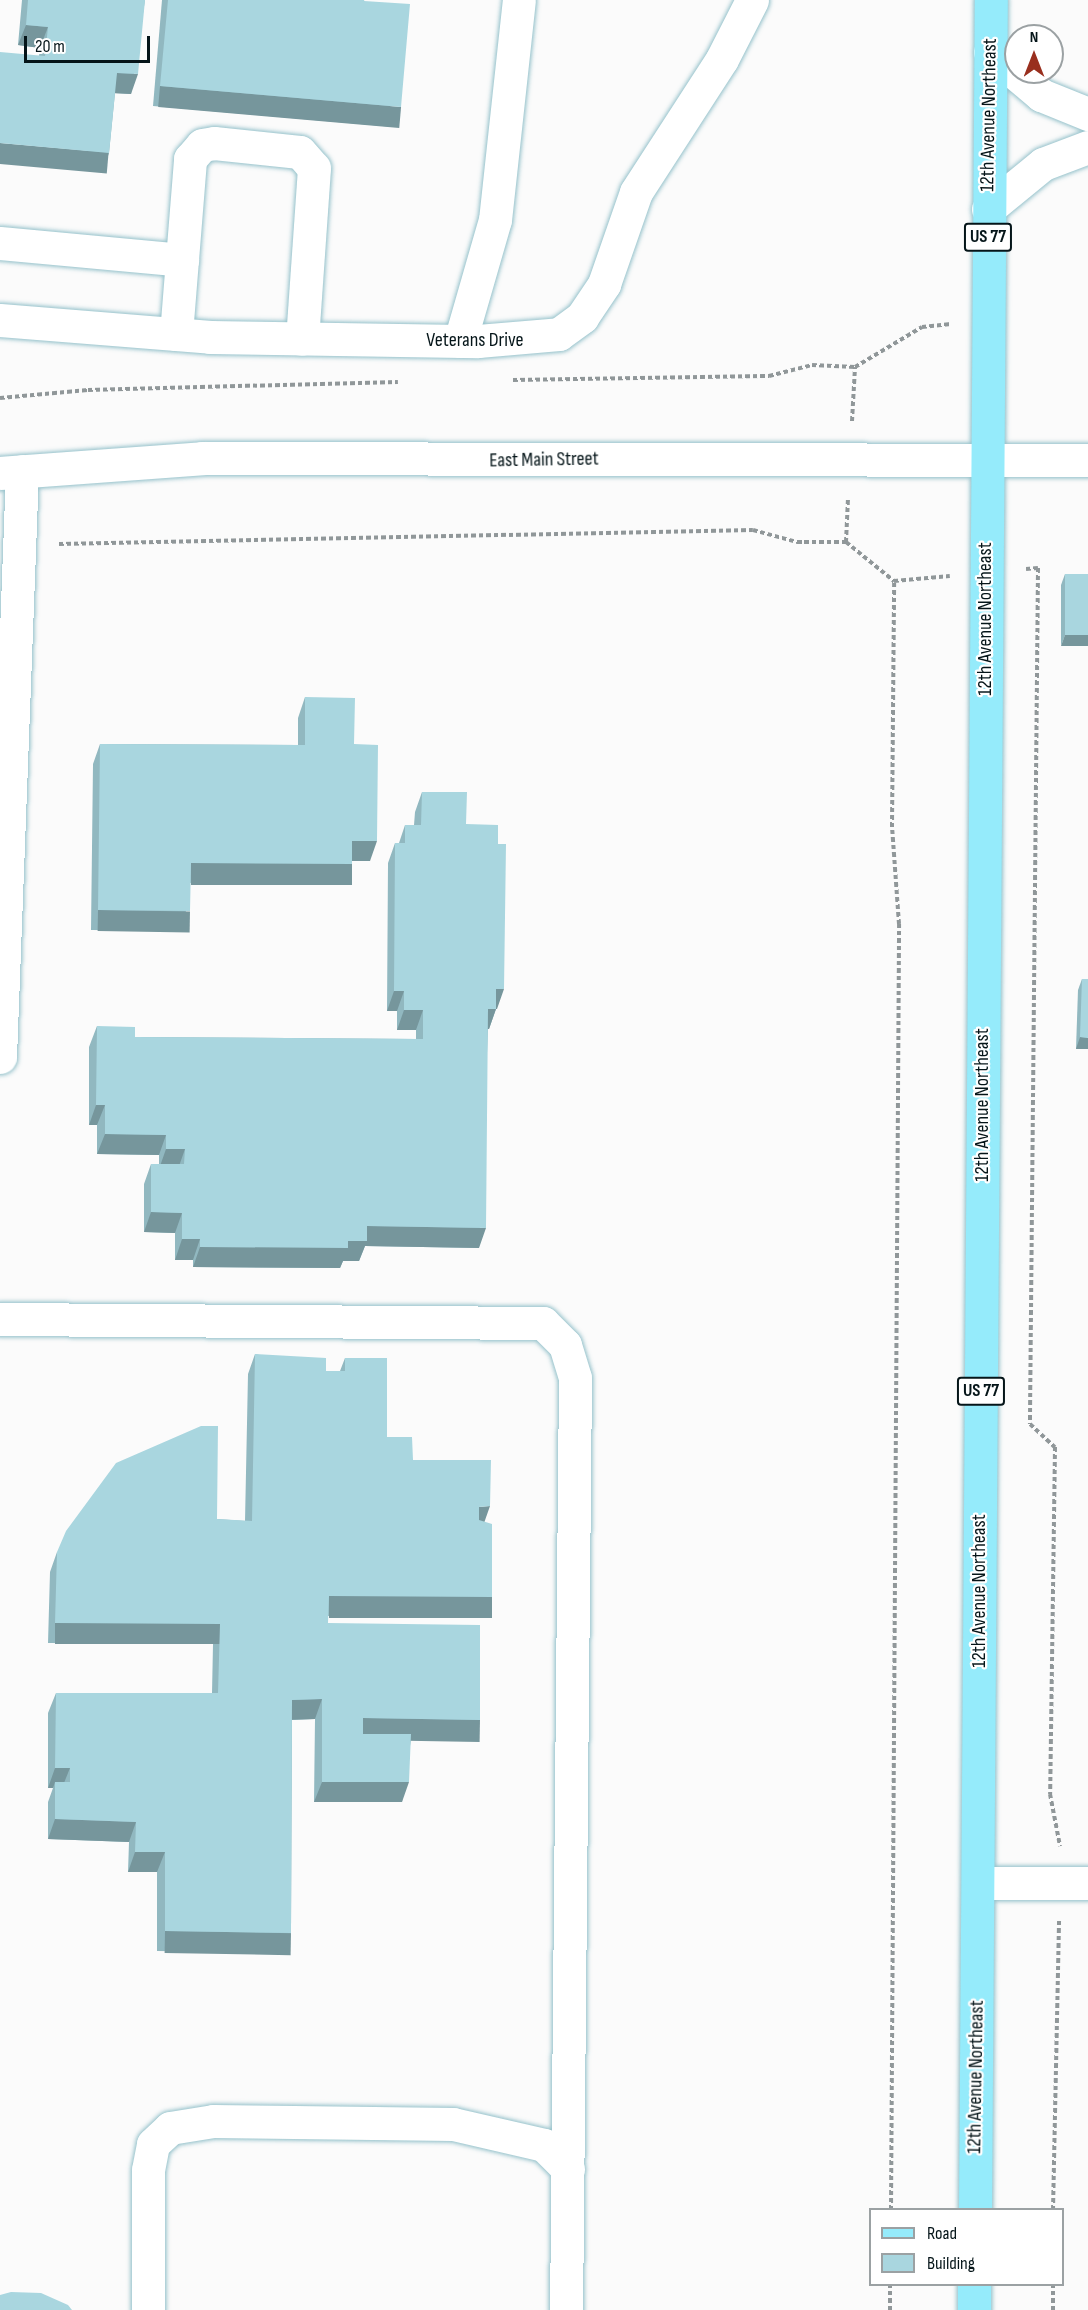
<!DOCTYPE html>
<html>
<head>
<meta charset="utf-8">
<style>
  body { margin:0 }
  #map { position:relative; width:1088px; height:2310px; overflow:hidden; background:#fbfbfb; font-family:"Sofia Sans Condensed",sans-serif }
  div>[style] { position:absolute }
  .path>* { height:4px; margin-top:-2px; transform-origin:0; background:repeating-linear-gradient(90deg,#909799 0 4.5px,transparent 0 7.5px) }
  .roads { filter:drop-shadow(0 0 2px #96c2cb) drop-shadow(0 0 2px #96c2cb) }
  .minor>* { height:33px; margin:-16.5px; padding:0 16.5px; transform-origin:16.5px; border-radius:16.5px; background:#fff }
  .major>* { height:33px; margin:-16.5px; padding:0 16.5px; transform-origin:16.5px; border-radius:16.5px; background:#95ebfb }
  .wall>* { inset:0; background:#91b8c0 }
  .shaded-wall>* { inset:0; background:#76969c; transform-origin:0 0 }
  .building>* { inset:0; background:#a9d6df; transform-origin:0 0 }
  span { translate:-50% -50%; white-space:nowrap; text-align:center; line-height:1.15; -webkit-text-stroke:4.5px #fff; paint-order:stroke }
  .shield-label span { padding:2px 4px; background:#fff; border:2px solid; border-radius:4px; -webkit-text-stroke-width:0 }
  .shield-label { font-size:18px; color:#051519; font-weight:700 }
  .street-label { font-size:20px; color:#051519 }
  .legend { position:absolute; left:869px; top:2208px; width:195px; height:78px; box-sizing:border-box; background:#fff; border:2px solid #9ba1a3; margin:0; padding:8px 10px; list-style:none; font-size:18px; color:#051519 }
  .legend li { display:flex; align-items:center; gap:12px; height:30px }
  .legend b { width:30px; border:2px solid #9ba1a3 }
  .north { position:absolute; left:1004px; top:24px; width:60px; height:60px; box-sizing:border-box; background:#fff; border:2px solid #9ba1a3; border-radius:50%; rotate:0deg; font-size:16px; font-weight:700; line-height:24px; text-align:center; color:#051519 }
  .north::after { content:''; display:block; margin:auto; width:21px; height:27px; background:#992f1e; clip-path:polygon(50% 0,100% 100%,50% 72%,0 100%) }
  .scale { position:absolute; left:24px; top:36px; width:126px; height:27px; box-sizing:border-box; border:3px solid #051519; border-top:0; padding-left:8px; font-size:18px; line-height:21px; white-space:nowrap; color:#051519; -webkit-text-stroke:4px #fff; paint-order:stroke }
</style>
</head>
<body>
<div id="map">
  <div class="path">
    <div style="left:513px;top:380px;width:256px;rotate:-0.9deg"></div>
    <div style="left:769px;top:376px;width:44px;rotate:-14.3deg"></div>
    <div style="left:812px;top:365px;width:43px;rotate:2.7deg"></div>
    <div style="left:855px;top:367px;width:78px;rotate:-30.8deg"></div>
    <div style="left:922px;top:327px;width:29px;rotate:-6deg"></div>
    <div style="left:0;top:398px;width:88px;rotate:-5.2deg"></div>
    <div style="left:88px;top:390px;width:310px;rotate:-1.5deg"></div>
    <div style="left:852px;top:421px;width:54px;rotate:-86.8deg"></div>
    <div style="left:846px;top:542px;width:44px;rotate:-87.4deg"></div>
    <div style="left:59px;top:544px;width:694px;rotate:-1.16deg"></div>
    <div style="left:753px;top:530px;width:46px;rotate:15.3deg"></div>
    <div style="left:797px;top:542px;width:49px"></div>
    <div style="left:846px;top:542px;width:62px;rotate:39.1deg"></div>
    <div style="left:894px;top:581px;width:56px;rotate:-5.1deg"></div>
    <div style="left:1026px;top:569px;width:12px;rotate:-5deg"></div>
    <div style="left:1038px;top:568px;width:856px;rotate:90.54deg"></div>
    <div style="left:1030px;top:1424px;width:34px;rotate:43deg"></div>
    <div style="left:1055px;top:1447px;width:347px;rotate:90.8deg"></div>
    <div style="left:1050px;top:1794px;width:53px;rotate:79.1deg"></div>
    <div style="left:891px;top:2210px;width:1286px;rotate:-89.64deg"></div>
    <div style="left:899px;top:924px;width:97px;rotate:-94.1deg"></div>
    <div style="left:892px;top:827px;width:246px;rotate:-89.5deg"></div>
    <div style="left:1053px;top:2210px;width:290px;rotate:-88.8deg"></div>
    <div style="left:890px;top:2310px;width:26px;rotate:-90deg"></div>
    <div style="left:1053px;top:2310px;width:26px;rotate:-90deg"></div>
  </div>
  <div class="roads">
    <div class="minor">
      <div style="left:990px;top:52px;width:67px;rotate:40.1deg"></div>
      <div style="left:1041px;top:95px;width:51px;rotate:22deg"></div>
      <div style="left:988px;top:209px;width:71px;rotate:-39.3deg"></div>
      <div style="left:1043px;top:164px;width:48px;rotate:-20.7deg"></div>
      <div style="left:0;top:243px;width:183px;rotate:5.3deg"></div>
      <div style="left:0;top:320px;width:211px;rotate:4.6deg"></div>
      <div style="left:210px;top:337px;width:268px;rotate:0.9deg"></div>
      <div style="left:478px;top:341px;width:81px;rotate:-4.9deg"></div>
      <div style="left:559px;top:334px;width:29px;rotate:-36deg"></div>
      <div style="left:582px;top:317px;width:40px;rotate:-56deg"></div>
      <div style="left:604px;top:284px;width:97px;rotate:-70.8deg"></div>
      <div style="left:636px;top:192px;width:158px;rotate:-57.1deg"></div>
      <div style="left:722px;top:59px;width:66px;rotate:-63deg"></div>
      <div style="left:176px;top:334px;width:176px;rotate:-85.4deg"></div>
      <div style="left:190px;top:159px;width:18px;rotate:-49deg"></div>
      <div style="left:202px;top:145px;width:12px;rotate:-9deg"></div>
      <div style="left:214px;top:143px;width:86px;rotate:6deg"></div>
      <div style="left:300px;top:152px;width:21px;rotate:49deg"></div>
      <div style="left:314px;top:168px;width:171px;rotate:94deg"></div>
      <div style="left:460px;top:341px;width:126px;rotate:-73.9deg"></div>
      <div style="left:495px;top:220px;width:221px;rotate:-83.8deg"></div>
      <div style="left:0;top:473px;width:203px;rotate:-4.2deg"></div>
      <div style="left:202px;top:458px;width:886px;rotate:0.13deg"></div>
      <div style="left:0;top:1057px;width:586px;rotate:-87.85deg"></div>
      <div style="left:0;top:1319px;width:543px;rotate:0.42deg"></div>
      <div style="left:543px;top:1323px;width:31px;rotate:45deg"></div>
      <div style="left:565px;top:1345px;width:34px;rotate:73deg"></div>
      <div style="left:575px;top:1378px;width:932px;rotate:90.55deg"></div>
      <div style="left:978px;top:1883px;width:110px"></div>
      <div style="left:148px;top:2310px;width:140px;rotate:-90deg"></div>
      <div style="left:148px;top:2170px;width:26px;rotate:-79deg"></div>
      <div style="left:153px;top:2144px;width:23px;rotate:-43deg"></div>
      <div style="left:170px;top:2128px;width:44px;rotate:-9.2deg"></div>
      <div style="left:213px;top:2121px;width:240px;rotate:0.7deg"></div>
      <div style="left:453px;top:2124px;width:93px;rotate:13deg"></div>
      <div style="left:544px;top:2145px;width:34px;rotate:45deg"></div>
    </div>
    <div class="major">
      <div style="left:975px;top:2210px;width:2210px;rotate:-89.59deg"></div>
      <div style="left:974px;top:2310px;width:26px;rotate:-90deg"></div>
    </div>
  </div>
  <div class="wall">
    <div style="clip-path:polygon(22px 0,145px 0,131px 94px,115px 93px,109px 153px,102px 173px,39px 56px,40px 48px,18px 45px)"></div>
    <div style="clip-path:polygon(162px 0,364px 0,394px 127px,153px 106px)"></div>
    <div style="clip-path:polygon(1065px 574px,1088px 574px,1061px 646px,1061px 585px)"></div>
    <div style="clip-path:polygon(305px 697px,354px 744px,370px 861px,352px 861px,345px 884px,190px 883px,183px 931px,91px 930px,93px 764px,100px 744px,298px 745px,298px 718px)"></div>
    <div style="clip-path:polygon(422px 792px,466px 824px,497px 1009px,496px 1009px,489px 1029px,488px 1029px,479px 1248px,365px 1246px,359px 1261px,343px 1261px,340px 1268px,193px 1267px,193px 1260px,175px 1260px,175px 1233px,144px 1232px,144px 1184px,151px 1164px,159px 1164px,159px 1155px,97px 1154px,97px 1125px,89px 1125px,89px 1047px,97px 1026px,135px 1037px,416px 1039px,416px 1030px,397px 1030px,397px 1011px,387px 1011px,388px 863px,395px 843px,399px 843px,405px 825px,414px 825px,415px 812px)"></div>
    <div style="clip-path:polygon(1082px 979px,1088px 1049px,1076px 1049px,1078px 990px)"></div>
    <div style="clip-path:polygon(255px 1354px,326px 1371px,340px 1371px,345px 1358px,387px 1437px,413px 1460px,484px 1522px,492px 1597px,485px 1617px,328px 1616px,328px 1623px,480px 1720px,472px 1740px,411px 1739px,402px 1802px,314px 1802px,315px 1719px,292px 1720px,291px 1933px,284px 1953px,157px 1951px,157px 1872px,128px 1872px,129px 1842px,48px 1839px,48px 1802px,53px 1788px,48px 1788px,48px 1713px,56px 1693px,212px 1693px,213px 1644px,48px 1643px,50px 1572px,57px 1552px,217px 1519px,245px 1521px,248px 1374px)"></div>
  </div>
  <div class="shaded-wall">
    <div style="clip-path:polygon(26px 25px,48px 27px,40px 48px,18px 45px)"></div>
    <div style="clip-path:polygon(117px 73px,138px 74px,131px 94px,110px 93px)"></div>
    <div style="left:160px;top:86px;width:242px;height:21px;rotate:5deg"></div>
    <div style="left:0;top:143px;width:109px;height:21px;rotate:5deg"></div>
    <div style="clip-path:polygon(1088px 634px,1088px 646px,1061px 646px,1065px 635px)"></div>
    <div style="clip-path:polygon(352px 841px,377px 841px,370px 861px,345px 861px)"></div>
    <div style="left:191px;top:863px;width:161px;height:22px"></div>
    <div style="left:98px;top:910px;width:92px;height:21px;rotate:1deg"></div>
    <div style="clip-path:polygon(496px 989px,504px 989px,497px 1009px,496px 1009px,489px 1029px,480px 1029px)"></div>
    <div style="clip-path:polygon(394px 991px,404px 991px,397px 1011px,387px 1011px)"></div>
    <div style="clip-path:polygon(404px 1010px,423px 1010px,416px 1030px,397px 1030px)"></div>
    <div style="clip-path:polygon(1080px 1037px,1088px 1038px,1088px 1049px,1076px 1049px)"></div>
    <div style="clip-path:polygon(96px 1105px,105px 1105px,97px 1125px,89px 1125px)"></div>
    <div style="clip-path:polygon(105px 1134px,166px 1135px,159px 1155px,97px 1154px)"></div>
    <div style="clip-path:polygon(166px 1149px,185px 1149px,178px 1169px,159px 1169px)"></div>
    <div style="clip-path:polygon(151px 1212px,182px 1213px,175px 1233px,144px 1232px)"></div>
    <div style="clip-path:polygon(367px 1226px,486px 1228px,479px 1248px,365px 1246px,359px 1261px,343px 1261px,340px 1268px,193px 1267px,200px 1247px,348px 1241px)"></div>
    <div style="clip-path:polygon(182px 1239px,200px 1239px,193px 1260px,175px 1260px)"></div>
    <div style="clip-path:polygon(490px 1506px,483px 1526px,471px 1527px,479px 1507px)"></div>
    <div style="left:329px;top:1596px;width:163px;height:22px"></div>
    <div style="left:55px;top:1623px;width:165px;height:21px"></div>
    <div style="clip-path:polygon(322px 1699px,315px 1719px,284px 1720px,292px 1700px)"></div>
    <div style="left:363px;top:1718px;width:117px;height:22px;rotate:1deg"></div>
    <div style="clip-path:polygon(55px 1768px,70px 1768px,62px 1788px,55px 1782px,53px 1788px,48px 1788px)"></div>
    <div style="clip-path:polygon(322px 1782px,409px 1782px,402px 1802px,314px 1802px)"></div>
    <div style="clip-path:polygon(55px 1819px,136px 1822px,129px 1842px,48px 1839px)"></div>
    <div style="clip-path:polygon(135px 1852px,165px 1852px,157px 1872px,128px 1872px)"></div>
    <div style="left:165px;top:1931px;width:126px;height:22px;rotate:1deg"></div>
  </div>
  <div class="building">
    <div style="clip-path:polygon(28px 0,145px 0,138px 74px,117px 73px,109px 153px,0 143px,0 52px,45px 56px,48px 27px,26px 25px)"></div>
    <div style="clip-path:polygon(168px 0,364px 0,364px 1px,410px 4px,401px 107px,160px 86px)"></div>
    <div style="left:1065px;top:574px;width:23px;height:61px"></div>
    <div style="clip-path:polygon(305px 697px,355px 698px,354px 744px,378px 745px,377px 841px,352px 841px,352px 864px,191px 863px,190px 911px,98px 910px,100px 744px,305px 745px)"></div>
    <div style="clip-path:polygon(422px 792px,467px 792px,466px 824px,498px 825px,498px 844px,506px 844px,504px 989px,496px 989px,496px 1009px,488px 1009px,486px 1228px,367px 1226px,367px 1241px,348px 1241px,348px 1248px,200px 1247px,200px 1239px,182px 1239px,182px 1213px,151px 1212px,151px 1164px,184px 1164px,185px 1149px,166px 1149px,166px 1135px,105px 1134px,105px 1105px,96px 1105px,97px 1026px,135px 1027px,135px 1037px,423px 1039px,423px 1010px,404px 1010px,404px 991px,394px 991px,395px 843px,405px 843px,405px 825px,421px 825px)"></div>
    <div style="clip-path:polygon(1082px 979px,1088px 979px,1088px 1038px,1080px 1037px)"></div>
    <div style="clip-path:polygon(255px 1354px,326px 1358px,326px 1371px,345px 1371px,345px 1358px,387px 1358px,387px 1437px,412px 1437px,413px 1460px,491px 1460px,490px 1506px,479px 1507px,479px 1520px,492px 1524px,492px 1597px,329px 1596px,328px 1623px,480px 1625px,480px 1720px,363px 1718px,363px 1734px,411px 1734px,409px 1782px,322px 1782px,322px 1699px,292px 1700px,291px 1933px,165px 1931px,165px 1852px,135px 1852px,136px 1822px,55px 1819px,55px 1782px,70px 1782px,70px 1768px,55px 1768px,56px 1693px,218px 1693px,220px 1624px,55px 1623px,57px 1552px,66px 1531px,116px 1463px,201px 1426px,218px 1426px,217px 1519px,252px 1521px)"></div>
    <div style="clip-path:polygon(11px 2292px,41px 2293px,68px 2305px,72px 2310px,0 2310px,0 2295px)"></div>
  </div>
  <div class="shield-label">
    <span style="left:988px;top:237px">US 77</span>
    <span style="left:981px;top:1391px">US 77</span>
  </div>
  <div class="street-label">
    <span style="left:989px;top:115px;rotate:-89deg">12th Avenue Northeast</span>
    <span style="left:475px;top:340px">Veterans Drive</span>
    <span style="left:544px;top:460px;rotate:-1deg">East Main Street</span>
    <span style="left:985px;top:619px;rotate:-90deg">12th Avenue Northeast</span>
    <span style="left:982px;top:1105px;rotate:-90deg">12th Avenue Northeast</span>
    <span style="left:979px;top:1591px;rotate:-90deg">12th Avenue Northeast</span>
    <span style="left:976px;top:2077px;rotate:-89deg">12th Avenue Northeast</span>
  </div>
  <ul class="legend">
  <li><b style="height:8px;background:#95ebfb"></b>Road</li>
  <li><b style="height:16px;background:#a9d6df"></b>Building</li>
  </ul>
  <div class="north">N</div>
  <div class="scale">20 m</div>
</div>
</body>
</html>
